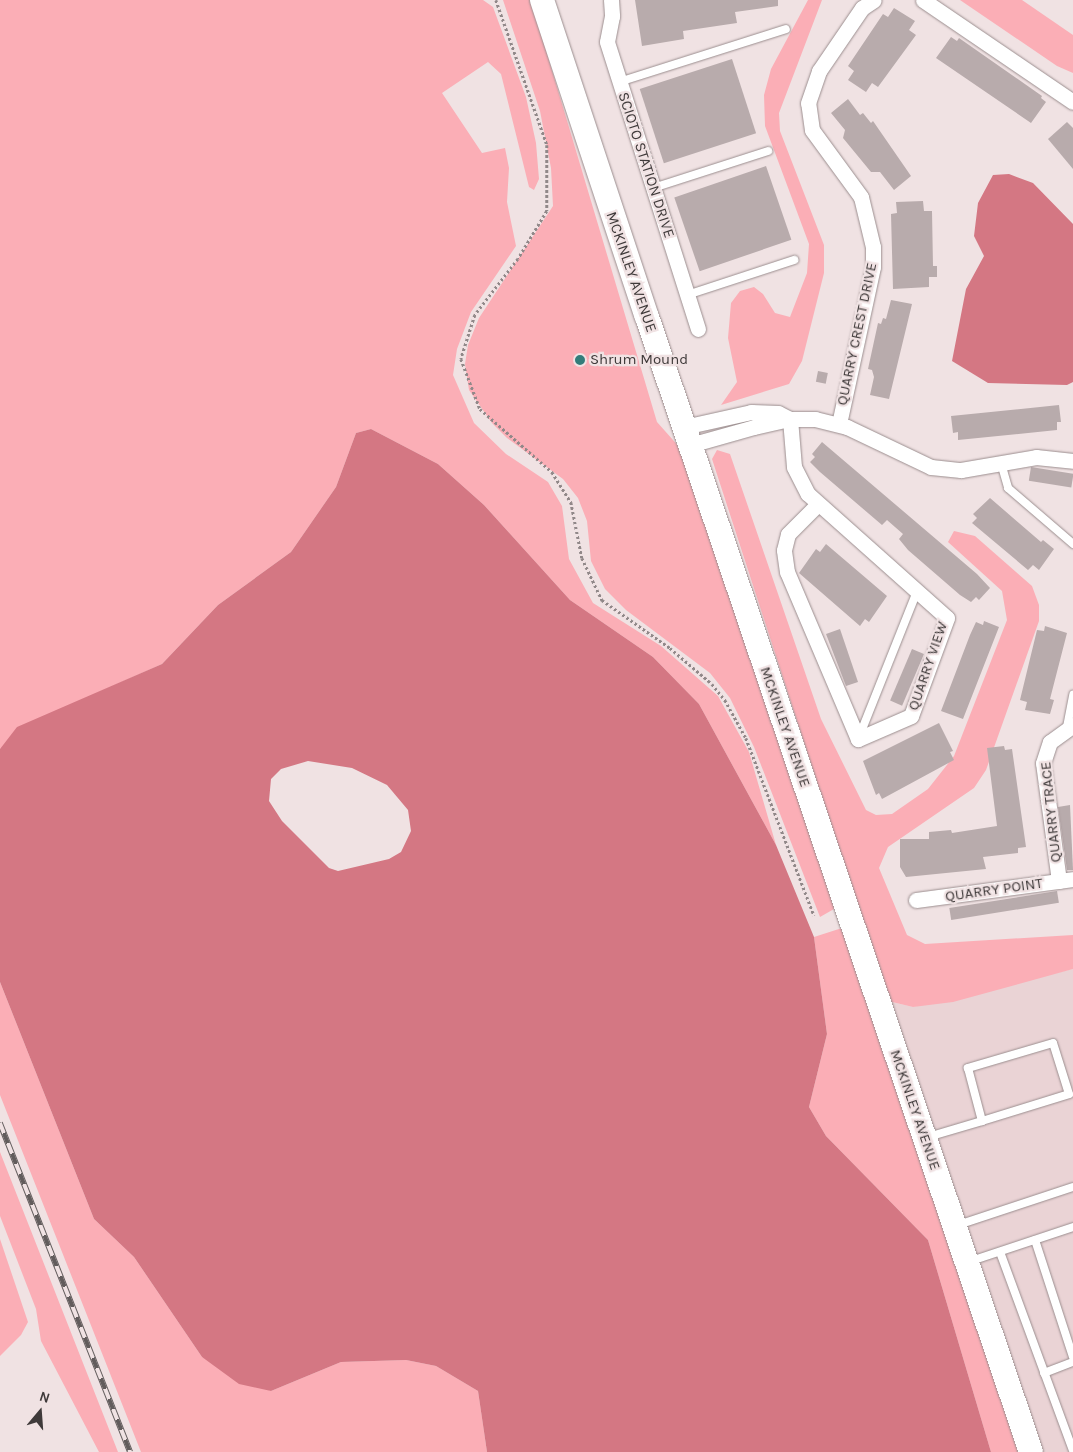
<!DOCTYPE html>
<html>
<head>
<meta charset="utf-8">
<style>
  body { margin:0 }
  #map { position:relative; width:1073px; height:1452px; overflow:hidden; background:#f0e2e3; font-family:Karla,sans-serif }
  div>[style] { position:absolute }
  .built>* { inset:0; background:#ead3d5 }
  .green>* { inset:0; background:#fbaeb6 }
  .water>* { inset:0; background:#d47783 }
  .building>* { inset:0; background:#b8abac; transform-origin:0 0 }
  .path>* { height:2.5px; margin-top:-1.25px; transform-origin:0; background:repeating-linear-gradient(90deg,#918889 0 2.5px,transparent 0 5px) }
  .roads { filter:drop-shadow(0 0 1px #9b8e8f) drop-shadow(0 0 1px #9b8e8f) }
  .service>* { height:8px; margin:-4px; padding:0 4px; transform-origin:4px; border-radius:4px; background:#fff }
  .minor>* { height:15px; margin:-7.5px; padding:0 7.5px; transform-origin:7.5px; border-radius:7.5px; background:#fff }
  .primary>* { height:24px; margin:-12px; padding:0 12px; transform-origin:12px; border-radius:12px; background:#fff }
  .rail>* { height:5.5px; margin-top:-2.75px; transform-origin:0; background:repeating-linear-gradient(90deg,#f0e2e3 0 11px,#625c5c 0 22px); box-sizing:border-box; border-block:1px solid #625c5c }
  .dots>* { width:14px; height:14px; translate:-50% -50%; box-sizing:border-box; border:2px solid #f0e2e3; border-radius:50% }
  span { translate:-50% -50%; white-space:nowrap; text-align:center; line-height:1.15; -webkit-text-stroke:4.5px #f0e2e3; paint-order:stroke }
  .street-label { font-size:15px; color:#3f3a3a }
  .poi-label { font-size:15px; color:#3f3a3a }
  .left { translate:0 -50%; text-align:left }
  .north { position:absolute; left:15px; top:1387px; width:50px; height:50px; -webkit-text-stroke:4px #f0e2e3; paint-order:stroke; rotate:18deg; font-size:14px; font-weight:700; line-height:20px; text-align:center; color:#3f3a3a }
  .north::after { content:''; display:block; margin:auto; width:18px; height:22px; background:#3f3a3a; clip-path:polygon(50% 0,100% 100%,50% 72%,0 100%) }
</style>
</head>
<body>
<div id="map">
  <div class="built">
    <div style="clip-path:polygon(1073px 969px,1073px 1452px,1040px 1452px,888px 1001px,913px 1007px)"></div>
  </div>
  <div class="green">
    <div style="clip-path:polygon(0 0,483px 0,493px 7px,526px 97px,536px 143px,539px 179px,534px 190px,529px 187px,501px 74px,488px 62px,442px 93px,482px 153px,505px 148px,509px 168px,507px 202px,516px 246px,471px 312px,457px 349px,453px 375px,474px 423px,506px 454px,548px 482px,562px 506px,569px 559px,593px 603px,661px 646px,718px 696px,749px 752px,776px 845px,699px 704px,653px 657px,570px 600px,484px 505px,438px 464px,371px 429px,356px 433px,336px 487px,291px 552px,218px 605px,162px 664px,97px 693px,0 749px)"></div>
    <div style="clip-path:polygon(503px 0,531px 0,657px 422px,681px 449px,834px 904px,834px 909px,820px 917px,754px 747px,730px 698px,710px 673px,626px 610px,605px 589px,591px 561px,587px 521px,578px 498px,563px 479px,507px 438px,492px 423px,469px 390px,465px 364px,468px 345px,479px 318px,553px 206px,551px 168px,540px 111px)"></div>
    <div style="clip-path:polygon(808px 0,822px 0,779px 113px,780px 131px,824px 245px,824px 273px,802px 361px,789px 384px,721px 405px,737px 382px,728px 338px,731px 303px,740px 291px,754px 287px,763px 294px,775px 313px,790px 317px,807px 273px,809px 244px,765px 126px,764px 95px,771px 69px)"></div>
    <div style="clip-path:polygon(960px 0,1022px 0,1073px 35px,1073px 73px,1057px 66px)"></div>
    <div style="clip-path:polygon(717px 450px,730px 454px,821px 719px,866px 810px,876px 815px,892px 814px,928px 789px,954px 756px,1007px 620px,1002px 591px,948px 542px,954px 531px,975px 536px,1032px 586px,1039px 605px,1039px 621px,986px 770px,974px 788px,888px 847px,879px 868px,907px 935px,925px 944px,1073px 935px,1073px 969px,953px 1002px,913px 1007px,888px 1001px,712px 459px)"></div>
    <div style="clip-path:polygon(842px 928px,914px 1135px,1018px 1452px,991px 1452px,928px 1240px,826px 1136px,809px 1107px,827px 1034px,814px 937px)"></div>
    <div style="clip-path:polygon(0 982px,94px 1219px,134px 1257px,202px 1357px,271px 1391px,341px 1362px,406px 1360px,436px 1366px,478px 1391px,487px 1452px,141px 1452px,0 1095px)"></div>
    <div style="clip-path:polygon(0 1152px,118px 1452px,99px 1452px,41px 1341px,36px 1309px,0 1216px)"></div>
    <div style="clip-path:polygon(0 1239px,28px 1322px,21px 1335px,0 1356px)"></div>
  </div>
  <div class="water">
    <div style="clip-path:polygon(1009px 174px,1033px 183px,1073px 224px,1073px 382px,1067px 385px,988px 383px,952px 361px,966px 289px,984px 256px,974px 236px,978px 203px,993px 175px)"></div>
    <div style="clip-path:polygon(evenodd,371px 429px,438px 464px,484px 505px,570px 600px,653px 657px,699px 704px,776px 845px,814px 937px,827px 1034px,809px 1107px,826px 1136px,928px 1240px,991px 1452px,487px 1452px,478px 1391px,436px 1366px,406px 1360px,341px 1362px,271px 1391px,239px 1384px,202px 1357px,134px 1257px,94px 1219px,0 982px,0 749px,17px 727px,162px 664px,218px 605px,291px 552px,336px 487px,356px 433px,371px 429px,308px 761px,352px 768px,387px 785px,408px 810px,411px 831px,401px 852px,389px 859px,338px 871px,329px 868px,282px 821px,269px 801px,271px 779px,281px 769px,308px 761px)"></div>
  </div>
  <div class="building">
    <div style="clip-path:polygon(635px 0,778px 0,778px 6px,735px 12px,737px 23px,683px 31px,684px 39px,642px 46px)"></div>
    <div style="clip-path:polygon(894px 8px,915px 21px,909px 30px,916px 35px,878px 87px,872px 83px,866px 92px,848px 80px,854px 71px,848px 66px,883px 14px,888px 17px)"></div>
    <div style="clip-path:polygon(951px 37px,957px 41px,959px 38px,1042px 96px,1041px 98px,1046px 102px,1031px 123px,936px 58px)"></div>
    <div style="left:732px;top:59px;width:78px;height:97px;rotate:72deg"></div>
    <div style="clip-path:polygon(848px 99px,860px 115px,863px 113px,871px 123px,873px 121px,911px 176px,894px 190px,880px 172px,871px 172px,843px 138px,845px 130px,831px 113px)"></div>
    <div style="clip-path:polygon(1067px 122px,1073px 128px,1073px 169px,1048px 139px)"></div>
    <div style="left:766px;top:166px;width:78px;height:97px;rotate:71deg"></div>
    <div style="clip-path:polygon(923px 201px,924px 211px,932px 211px,933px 266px,937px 266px,937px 277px,929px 277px,929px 287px,893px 289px,891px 214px,897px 213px,896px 202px)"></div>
    <div style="clip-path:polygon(891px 300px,912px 304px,889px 399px,870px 395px,874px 377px,872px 370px,868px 369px,878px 323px,881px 324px,883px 318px,886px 319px)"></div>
    <div style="left:818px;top:371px;width:10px;height:11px;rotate:11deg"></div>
    <div style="clip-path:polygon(1059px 405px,1061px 422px,1057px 422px,1057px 430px,958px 440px,958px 432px,953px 433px,951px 416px)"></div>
    <div style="clip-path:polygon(822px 442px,977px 574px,990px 588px,979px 600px,976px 597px,971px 602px,960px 595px,908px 550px,899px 539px,903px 534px,887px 520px,882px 525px,820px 472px,810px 462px,815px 457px,812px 454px)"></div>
    <div style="left:1031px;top:467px;width:43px;height:14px;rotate:9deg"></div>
    <div style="clip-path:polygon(990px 498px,1041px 542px,1043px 540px,1054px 549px,1039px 570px,1033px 565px,1028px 570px,972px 523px,977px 518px,973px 514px)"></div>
    <div style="clip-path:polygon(826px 544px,887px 596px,869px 622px,865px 619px,860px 626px,799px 573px,816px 549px,820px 552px)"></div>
    <div style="clip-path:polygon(984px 621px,999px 627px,963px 719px,941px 711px,970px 635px,976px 622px,983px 625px)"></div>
    <div style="clip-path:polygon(1045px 626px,1067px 633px,1050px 699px,1054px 700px,1050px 714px,1025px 710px,1027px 702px,1020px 700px,1037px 630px,1044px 631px)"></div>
    <div style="clip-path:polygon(840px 629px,858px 682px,846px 686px,826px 634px)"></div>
    <div style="left:912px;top:649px;width:13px;height:56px;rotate:23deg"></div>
    <div style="clip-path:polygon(939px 723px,953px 751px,950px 752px,954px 760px,882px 799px,879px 793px,876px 795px,863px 761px)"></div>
    <div style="clip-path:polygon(1004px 746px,1005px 750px,1012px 749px,1026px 847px,1018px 848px,1018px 853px,983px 857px,986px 869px,906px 877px,900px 867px,900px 839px,929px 839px,929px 832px,951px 830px,952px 833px,997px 826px,987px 748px)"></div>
    <div style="clip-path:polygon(1070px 805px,1073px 870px,1067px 870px,1058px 807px)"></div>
    <div style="left:1057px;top:891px;width:12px;height:109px;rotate:81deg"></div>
  </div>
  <div class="path">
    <div style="left:496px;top:0;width:154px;rotate:70.6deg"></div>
    <div style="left:547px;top:145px;width:66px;rotate:90deg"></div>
    <div style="left:547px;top:211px;width:56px;rotate:121.1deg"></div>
    <div style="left:518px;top:259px;width:71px;rotate:127.5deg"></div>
    <div style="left:475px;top:315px;width:46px;rotate:107.7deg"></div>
    <div style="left:461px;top:359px;width:53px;rotate:69.2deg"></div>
    <div style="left:480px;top:409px;width:96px;rotate:41.2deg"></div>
    <div style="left:552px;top:472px;width:36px;rotate:58deg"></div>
    <div style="left:571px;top:502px;width:57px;rotate:78.9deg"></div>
    <div style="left:582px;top:558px;width:47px;rotate:64.5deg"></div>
    <div style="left:602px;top:600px;width:83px;rotate:35.2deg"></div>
    <div style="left:670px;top:648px;width:55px;rotate:40.6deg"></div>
    <div style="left:712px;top:684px;width:21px;rotate:51deg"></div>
    <div style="left:725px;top:700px;width:43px;rotate:61.1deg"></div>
    <div style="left:746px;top:738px;width:190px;rotate:69deg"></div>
  </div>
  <div class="roads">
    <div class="service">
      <div style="left:619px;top:82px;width:175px;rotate:-17.6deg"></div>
      <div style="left:653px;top:188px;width:121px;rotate:-17.8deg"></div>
      <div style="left:687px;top:295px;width:113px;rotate:-18.1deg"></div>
      <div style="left:1001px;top:463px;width:26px;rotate:74deg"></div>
      <div style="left:1008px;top:488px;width:86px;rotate:40.7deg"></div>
      <div style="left:1067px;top:727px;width:33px;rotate:-79deg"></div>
      <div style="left:859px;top:737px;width:157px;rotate:-68.3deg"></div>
      <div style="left:928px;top:1137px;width:56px;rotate:-16.5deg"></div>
      <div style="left:982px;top:1121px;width:91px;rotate:-17.2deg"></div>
      <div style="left:1069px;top:1094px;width:53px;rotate:-107.4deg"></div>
      <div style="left:1053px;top:1043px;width:89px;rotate:163.6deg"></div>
      <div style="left:968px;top:1068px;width:55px;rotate:75.2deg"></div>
      <div style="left:958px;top:1225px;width:121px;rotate:-18.3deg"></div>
      <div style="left:1035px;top:1240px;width:123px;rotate:72deg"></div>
      <div style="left:1000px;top:1252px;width:211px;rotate:69.8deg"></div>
      <div style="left:968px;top:1262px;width:111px;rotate:-18.4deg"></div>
      <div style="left:1044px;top:1373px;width:31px;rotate:-21deg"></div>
    </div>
    <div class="minor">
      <div style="left:611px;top:0;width:16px;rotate:86deg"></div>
      <div style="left:612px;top:16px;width:26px;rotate:101deg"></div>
      <div style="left:607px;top:42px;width:301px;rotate:72.4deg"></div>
      <div style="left:923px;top:0;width:181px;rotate:34.2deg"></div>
      <div style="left:790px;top:419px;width:48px;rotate:85.2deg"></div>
      <div style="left:794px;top:467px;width:30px;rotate:63deg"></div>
      <div style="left:808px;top:494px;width:186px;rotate:41.7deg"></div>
      <div style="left:947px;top:618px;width:104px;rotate:110.2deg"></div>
      <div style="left:911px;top:716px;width:58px;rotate:156.5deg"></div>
      <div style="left:858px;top:739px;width:181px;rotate:-113deg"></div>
      <div style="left:787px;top:572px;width:22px;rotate:-98deg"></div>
      <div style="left:784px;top:550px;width:16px;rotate:-76deg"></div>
      <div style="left:788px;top:534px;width:42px;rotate:-45deg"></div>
      <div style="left:839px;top:424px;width:161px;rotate:-77.8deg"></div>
      <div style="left:873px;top:267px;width:20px;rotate:-90deg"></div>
      <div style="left:873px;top:247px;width:51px;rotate:-103.5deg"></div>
      <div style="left:861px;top:197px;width:83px;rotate:-126.2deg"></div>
      <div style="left:812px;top:130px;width:27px;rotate:-98deg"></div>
      <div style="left:808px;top:103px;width:34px;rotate:-71deg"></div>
      <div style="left:819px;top:71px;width:76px;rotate:-55.7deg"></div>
      <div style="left:862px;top:8px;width:14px;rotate:-34deg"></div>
      <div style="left:684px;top:427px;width:69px;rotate:-12.6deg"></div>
      <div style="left:751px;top:412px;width:27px;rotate:2deg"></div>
      <div style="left:778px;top:413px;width:13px;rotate:27deg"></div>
      <div style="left:690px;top:445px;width:66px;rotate:-15.7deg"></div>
      <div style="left:754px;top:427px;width:37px;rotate:-13deg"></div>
      <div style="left:790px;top:419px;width:25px"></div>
      <div style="left:815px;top:419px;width:33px;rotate:14deg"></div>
      <div style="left:847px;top:427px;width:93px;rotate:25.5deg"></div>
      <div style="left:931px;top:467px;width:30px;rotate:6deg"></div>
      <div style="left:961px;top:470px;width:76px;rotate:-9.8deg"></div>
      <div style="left:1036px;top:457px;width:37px;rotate:6deg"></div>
      <div style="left:1059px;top:881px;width:119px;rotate:-97.7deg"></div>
      <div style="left:1043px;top:763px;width:22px;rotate:-72deg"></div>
      <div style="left:1050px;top:742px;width:29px;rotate:-36deg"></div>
      <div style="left:916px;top:900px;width:158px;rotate:-7.6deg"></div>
    </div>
    <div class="primary">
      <div style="left:542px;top:0;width:334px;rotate:71.7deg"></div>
      <div style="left:647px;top:317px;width:1198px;rotate:71.31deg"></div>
    </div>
  </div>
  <div class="rail">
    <div style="left:0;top:1123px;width:354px;rotate:68.4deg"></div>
  </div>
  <div class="dots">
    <div style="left:580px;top:360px;background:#337c7a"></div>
  </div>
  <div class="street-label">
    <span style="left:646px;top:165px;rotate:72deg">SCIOTO STATION DRIVE</span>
    <span style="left:631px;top:272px;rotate:71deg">MCKINLEY AVENUE</span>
    <span style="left:857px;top:334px;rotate:-78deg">QUARRY CREST DRIVE</span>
    <span style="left:928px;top:666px;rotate:-71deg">QUARRY VIEW</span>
    <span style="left:785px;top:727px;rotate:71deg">MCKINLEY AVENUE</span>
    <span style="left:1051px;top:812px;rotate:-96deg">QUARRY TRACE</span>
    <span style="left:994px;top:890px;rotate:-8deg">QUARRY POINT</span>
    <span style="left:915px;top:1110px;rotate:71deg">MCKINLEY AVENUE</span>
  </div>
  <div class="poi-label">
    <span class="left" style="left:590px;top:360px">Shrum Mound</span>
  </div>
  <div class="north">N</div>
</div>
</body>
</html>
